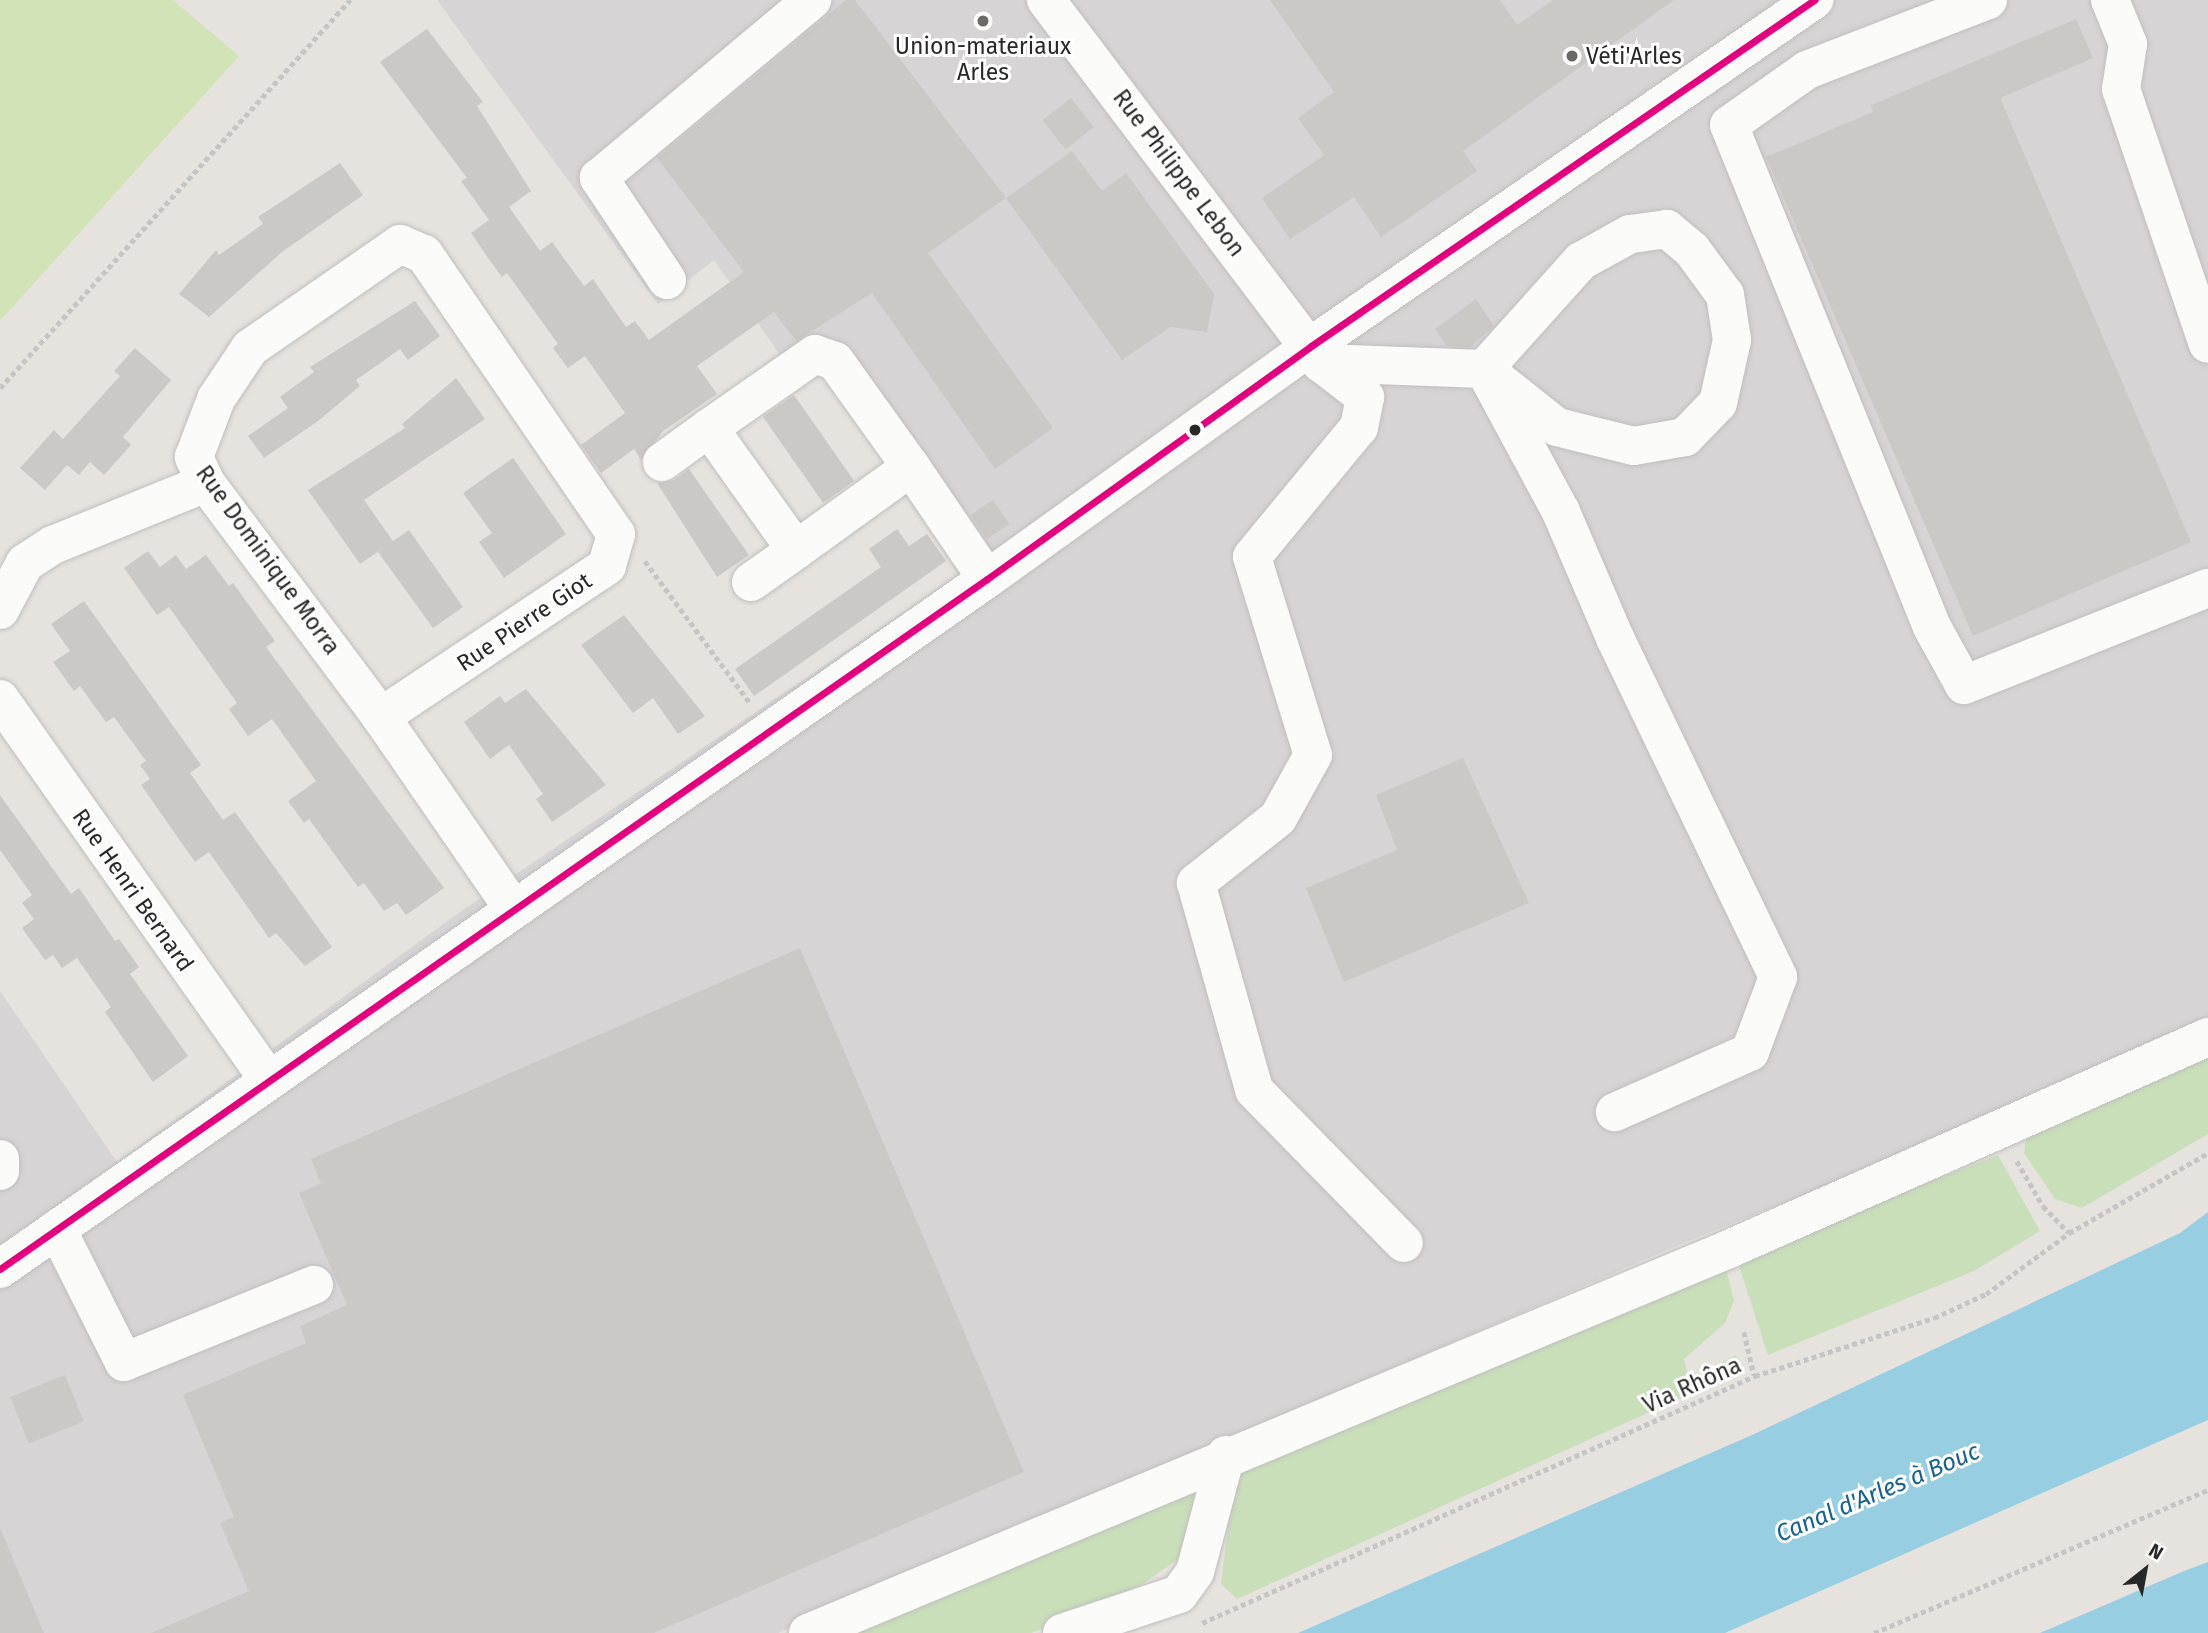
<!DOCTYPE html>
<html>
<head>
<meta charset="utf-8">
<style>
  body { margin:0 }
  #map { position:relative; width:2208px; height:1633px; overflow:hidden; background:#e6e3de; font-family:"Fira Sans",sans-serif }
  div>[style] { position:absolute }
  .industrial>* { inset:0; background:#d7d4d5 }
  .green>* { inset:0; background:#c9dfba }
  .pitch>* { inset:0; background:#d2e3b8 }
  .water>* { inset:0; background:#98cee2 }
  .building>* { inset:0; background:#cbc9c5; transform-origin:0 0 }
  .path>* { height:4.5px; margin-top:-2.25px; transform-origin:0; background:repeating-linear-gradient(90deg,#c6c5c5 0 5px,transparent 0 8.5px) }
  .roads { filter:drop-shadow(0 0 2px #c0bfbf) drop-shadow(0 0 2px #c0bfbf) }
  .minor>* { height:38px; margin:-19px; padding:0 19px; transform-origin:19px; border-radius:19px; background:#fbfbfa }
  .bus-1>* { height:7px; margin:-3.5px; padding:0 3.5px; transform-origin:3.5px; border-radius:3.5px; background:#e5007d }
  .dots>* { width:19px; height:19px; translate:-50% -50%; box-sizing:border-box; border:4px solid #fff; border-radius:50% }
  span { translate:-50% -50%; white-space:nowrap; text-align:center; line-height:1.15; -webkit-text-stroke:6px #fff; paint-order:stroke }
  .poi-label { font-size:23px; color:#282828 }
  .left { translate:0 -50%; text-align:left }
  .street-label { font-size:23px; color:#282828 }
  .water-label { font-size:24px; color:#18638d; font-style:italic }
  .north { position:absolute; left:2110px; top:1535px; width:70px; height:70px; -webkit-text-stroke:5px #fff; paint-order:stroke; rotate:31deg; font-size:19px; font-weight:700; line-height:28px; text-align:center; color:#282828 }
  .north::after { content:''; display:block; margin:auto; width:24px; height:32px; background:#282828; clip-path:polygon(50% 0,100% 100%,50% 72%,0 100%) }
</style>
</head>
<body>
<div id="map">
  <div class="industrial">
    <div style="clip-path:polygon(437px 0,2208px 0,2208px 1023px,2143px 1058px,1683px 1243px,778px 1633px,0 1633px,0 991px,117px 1162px,457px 914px,991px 553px,844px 344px,821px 336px,780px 355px,714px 260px,658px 304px)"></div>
  </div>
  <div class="green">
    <div style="clip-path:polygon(2208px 1057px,2208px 1134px,2082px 1208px,2055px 1199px,2024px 1153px,2026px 1137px)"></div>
    <div style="clip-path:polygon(1998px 1155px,2040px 1231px,1974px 1271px,1768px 1355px,1739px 1266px,1757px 1251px)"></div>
    <div style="clip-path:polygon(1712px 1270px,1727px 1272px,1734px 1301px,1725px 1323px,1684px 1359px,1689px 1380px,1736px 1355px,1738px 1372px,1237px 1599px,1221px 1584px,1232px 1494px,1241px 1471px)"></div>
    <div style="clip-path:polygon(1196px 1487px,1204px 1511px,1177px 1560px,1128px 1594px,1031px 1633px,846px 1633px)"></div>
  </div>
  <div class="pitch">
    <div style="clip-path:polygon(0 0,173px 0,239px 56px,0 321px)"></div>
  </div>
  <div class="water">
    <div style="clip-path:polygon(2208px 1212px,2208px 1420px,1725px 1633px,1298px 1633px,1752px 1435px,2180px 1233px)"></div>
    <div style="clip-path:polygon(2208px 1562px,2208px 1633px,2040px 1633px,2184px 1571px)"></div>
  </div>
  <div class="building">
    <div style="clip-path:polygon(846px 0,855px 0,1006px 198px,928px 253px,1053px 428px,995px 469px,872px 293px,796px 341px,774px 312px,697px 366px,717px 394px,663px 431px,641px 460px,634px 449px,601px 473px,581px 445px,625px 413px,585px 356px,568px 368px,553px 348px,558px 344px,507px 273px,502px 277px,488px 258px,471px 233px,489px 220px,461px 181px,467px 178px,380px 62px,427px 29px,483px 102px,477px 106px,531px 191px,509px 207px,540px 251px,552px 242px,584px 286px,593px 279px,626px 327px,635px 321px,649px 340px,744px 272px,657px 158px)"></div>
    <div style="clip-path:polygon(1270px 0,1500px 0,1517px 25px,1553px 0,1674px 0,1463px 151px,1477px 171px,1381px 237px,1354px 197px,1290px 239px,1262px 198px,1324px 155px,1298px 118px,1334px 92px)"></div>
    <div style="clip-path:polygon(2076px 19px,2093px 58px,2000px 98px,2191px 542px,1973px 636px,1766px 157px,1873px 112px,1871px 105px)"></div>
    <div style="left:1071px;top:98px;width:37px;height:36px;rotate:52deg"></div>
    <div style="clip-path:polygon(1072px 151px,1102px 191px,1126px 173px,1214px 294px,1207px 332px,1170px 327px,1122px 360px,1006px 198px)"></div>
    <div style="clip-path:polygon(340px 163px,363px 195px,282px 252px,209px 317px,179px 294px,216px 250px,219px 255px,263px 224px,258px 217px)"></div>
    <div style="clip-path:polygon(1476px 299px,1494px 326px,1470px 347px,1447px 346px,1435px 329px)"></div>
    <div style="clip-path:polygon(415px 301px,440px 336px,408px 360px,400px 349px,356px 380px,360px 386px,318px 421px,264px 458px,248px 436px,288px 408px,280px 397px,314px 372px,310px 367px)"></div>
    <div style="clip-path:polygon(135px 348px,171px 380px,123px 437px,131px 445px,104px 475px,90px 462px,79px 475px,67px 465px,45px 490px,20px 468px,54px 430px,63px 439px,120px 376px,114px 371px)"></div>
    <div style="clip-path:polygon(456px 378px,485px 419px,364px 500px,393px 541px,409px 530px,463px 607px,433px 628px,378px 552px,385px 547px,360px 564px,308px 490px,405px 428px,402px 424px)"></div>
    <div style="left:794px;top:395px;width:105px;height:38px;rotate:55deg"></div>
    <div style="clip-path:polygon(513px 458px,566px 534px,504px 578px,479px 542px,492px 533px,463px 493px)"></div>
    <div style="clip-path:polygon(689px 469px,749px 555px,717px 577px,657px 483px,674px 480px)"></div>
    <div style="left:993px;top:500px;width:29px;height:27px;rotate:56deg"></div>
    <div style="clip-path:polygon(897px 529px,909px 546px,927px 534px,946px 561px,754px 696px,735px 669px,881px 567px,869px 549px)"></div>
    <div style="clip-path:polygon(148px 551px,160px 567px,176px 555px,186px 569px,206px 555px,229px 586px,233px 583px,275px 641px,266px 647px,444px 888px,406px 915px,397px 903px,384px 911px,364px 883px,358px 887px,309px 819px,304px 823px,288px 801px,316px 781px,272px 719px,248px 736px,229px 709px,237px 703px,169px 607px,157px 615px,124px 568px)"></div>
    <div style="clip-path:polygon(84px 601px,201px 765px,190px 773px,223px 820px,235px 812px,332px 947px,305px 966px,276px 933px,269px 938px,209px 852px,195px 862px,141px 785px,150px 779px,140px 765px,146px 761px,114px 717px,106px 722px,80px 686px,74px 691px,53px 662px,70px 651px,51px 624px)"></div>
    <div style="clip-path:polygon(624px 615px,705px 716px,678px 734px,653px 698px,633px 713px,581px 645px)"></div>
    <div style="clip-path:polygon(526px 689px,606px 785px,552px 822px,536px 799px,543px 794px,509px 745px,490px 759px,464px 722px,500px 696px,505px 703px)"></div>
    <div style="clip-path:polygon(1463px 758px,1529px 903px,1344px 982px,1306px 888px,1397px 850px,1376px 795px)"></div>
    <div style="clip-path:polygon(0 795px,71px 894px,79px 888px,115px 941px,119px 939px,139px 967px,130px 974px,188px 1056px,153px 1082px,105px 1012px,111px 1007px,77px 958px,62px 968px,53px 955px,45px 960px,22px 928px,34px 919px,22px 903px,32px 895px,0 850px)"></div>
    <div style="clip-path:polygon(800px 948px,1024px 1472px,654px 1633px,151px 1633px,249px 1591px,220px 1523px,234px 1517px,183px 1395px,306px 1343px,300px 1326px,347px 1305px,299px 1193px,321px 1184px,311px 1159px)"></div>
    <div style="left:65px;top:1375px;width:50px;height:59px;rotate:68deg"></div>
    <div style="clip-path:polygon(0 1528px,44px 1633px,0 1633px)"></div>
  </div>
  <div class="path">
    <div style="left:0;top:388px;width:523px;rotate:-47.95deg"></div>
    <div style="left:645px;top:561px;width:177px;rotate:53.5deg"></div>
    <div style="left:2017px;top:1161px;width:52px;rotate:60deg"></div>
    <div style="left:2043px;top:1206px;width:37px;rotate:46deg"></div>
    <div style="left:1744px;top:1332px;width:44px;rotate:76.9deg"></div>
    <div style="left:1202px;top:1623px;width:606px;rotate:-24.07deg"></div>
    <div style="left:1755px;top:1376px;width:188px;rotate:-18deg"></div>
    <div style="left:1934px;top:1318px;width:57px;rotate:-24.8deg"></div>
    <div style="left:1986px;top:1294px;width:103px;rotate:-36.3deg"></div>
    <div style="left:2069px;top:1233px;width:160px;rotate:-29.9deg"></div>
    <div style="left:1874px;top:1633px;width:363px;rotate:-23.2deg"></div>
  </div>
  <div class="roads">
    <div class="minor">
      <div style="left:1046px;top:0;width:455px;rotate:52.9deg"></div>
      <div style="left:1321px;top:363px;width:56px;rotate:37.7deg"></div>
      <div style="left:1365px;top:397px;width:31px;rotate:101deg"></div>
      <div style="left:1359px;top:427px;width:168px;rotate:129.5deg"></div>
      <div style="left:1252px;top:557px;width:207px;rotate:72.9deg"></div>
      <div style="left:1313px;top:755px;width:72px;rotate:119.1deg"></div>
      <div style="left:1278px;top:818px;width:105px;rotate:141.6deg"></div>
      <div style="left:1196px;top:883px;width:215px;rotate:74.3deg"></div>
      <div style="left:1254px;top:1090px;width:214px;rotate:45.6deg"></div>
      <div style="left:1988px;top:0;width:194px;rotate:158.9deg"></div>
      <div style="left:1807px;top:70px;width:95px;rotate:144.8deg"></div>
      <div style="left:1729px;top:125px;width:541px;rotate:67.98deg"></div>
      <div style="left:1932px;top:627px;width:66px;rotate:61.1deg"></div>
      <div style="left:1964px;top:685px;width:263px;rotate:-21.7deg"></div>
      <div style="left:2110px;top:0;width:48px;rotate:67.8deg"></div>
      <div style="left:2128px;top:44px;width:46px;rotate:98.8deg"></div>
      <div style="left:2121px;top:89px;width:269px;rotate:71.2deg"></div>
      <div style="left:667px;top:280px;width:123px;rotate:-123.7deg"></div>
      <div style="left:599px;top:178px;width:278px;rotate:-39.9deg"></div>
      <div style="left:1321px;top:363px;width:163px;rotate:2.1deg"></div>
      <div style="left:1484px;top:369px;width:93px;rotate:38.5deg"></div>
      <div style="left:1557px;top:427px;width:79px;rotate:13.9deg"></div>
      <div style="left:1634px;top:446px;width:52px;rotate:-10deg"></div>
      <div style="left:1685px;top:437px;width:47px;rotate:-45.9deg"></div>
      <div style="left:1718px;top:403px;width:65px;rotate:-77.5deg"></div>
      <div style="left:1732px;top:340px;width:46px;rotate:-98.8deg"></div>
      <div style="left:1725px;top:295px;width:56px;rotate:-126.3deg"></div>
      <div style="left:1692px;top:250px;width:33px;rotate:-140deg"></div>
      <div style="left:1667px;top:229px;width:37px;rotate:172deg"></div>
      <div style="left:1630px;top:234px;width:56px;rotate:151.1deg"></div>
      <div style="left:1581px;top:261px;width:145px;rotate:131.9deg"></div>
      <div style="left:1484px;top:369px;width:162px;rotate:61.7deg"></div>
      <div style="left:1561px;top:512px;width:137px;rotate:66.8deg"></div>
      <div style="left:1615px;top:638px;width:376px;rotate:64.3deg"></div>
      <div style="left:1778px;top:977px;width:80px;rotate:110.5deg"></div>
      <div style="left:1750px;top:1052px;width:148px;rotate:156deg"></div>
      <div style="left:662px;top:462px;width:58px;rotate:-35.9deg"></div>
      <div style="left:911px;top:467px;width:130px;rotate:-125.6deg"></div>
      <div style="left:835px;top:361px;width:21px;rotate:-161deg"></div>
      <div style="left:815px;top:354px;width:129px;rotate:145.1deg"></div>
      <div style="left:709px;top:428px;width:150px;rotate:54.5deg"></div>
      <div style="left:796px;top:550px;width:142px;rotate:-35.8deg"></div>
      <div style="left:911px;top:467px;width:135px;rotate:55.8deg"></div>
      <div style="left:751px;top:582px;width:55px;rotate:-35.4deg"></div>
      <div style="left:0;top:610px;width:53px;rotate:-62deg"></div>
      <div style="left:25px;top:563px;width:33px;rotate:-33deg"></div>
      <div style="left:53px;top:545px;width:165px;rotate:-22.1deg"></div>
      <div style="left:0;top:699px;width:465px;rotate:54.8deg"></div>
      <div style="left:381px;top:717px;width:292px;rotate:-126.8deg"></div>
      <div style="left:206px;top:483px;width:29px;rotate:-115deg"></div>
      <div style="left:194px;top:457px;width:62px;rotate:-69.2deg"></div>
      <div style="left:216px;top:399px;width:61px;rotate:-56.3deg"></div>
      <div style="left:250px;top:348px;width:183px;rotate:-34.7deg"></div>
      <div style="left:400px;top:244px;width:26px;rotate:23deg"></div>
      <div style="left:424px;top:254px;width:340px;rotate:55.6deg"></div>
      <div style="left:616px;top:534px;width:33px;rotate:106deg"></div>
      <div style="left:607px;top:566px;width:272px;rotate:146.3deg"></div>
      <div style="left:381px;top:717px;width:231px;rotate:55.4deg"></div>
      <div style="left:0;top:1159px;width:12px;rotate:90deg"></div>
      <div style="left:57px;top:1229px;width:149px;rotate:63.3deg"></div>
      <div style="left:124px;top:1362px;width:205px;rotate:-22.1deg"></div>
      <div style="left:0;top:1269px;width:1204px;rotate:-34.96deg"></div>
      <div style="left:987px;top:579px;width:399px;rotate:-35.7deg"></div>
      <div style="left:1311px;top:346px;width:611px;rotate:-34.52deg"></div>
      <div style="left:808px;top:1633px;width:998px;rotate:-22.63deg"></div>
      <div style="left:1729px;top:1249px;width:524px;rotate:-23.87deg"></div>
      <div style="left:1062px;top:1633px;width:123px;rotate:-18.4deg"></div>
      <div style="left:1179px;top:1594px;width:27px;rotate:-54deg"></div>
      <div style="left:1195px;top:1572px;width:121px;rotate:-75.2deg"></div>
    </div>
  </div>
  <div class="bus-1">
    <div style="left:0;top:1269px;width:1204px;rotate:-34.96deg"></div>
    <div style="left:987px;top:579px;width:399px;rotate:-35.7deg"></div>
    <div style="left:1311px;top:346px;width:611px;rotate:-34.52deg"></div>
  </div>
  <div class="dots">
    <div style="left:983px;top:21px;background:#6a6968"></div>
    <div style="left:1572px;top:56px;background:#6a6968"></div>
    <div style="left:1195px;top:430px;background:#282828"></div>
  </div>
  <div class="poi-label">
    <span style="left:983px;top:59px">Union-materiaux<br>Arles</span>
    <span class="left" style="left:1586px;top:56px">Véti'Arles</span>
  </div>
  <div class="street-label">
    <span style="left:1179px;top:173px;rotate:53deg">Rue Philippe Lebon</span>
    <span style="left:268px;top:560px;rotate:54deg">Rue Dominique Morra</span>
    <span style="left:524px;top:622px;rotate:-34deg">Rue Pierre Giot</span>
    <span style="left:133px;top:890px;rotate:55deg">Rue Henri Bernard</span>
    <span style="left:1692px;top:1385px;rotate:-24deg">Via Rhôna</span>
  </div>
  <div class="water-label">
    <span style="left:1878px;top:1493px;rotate:-23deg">Canal d'Arles à Bouc</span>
  </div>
  <div class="north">N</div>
</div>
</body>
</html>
